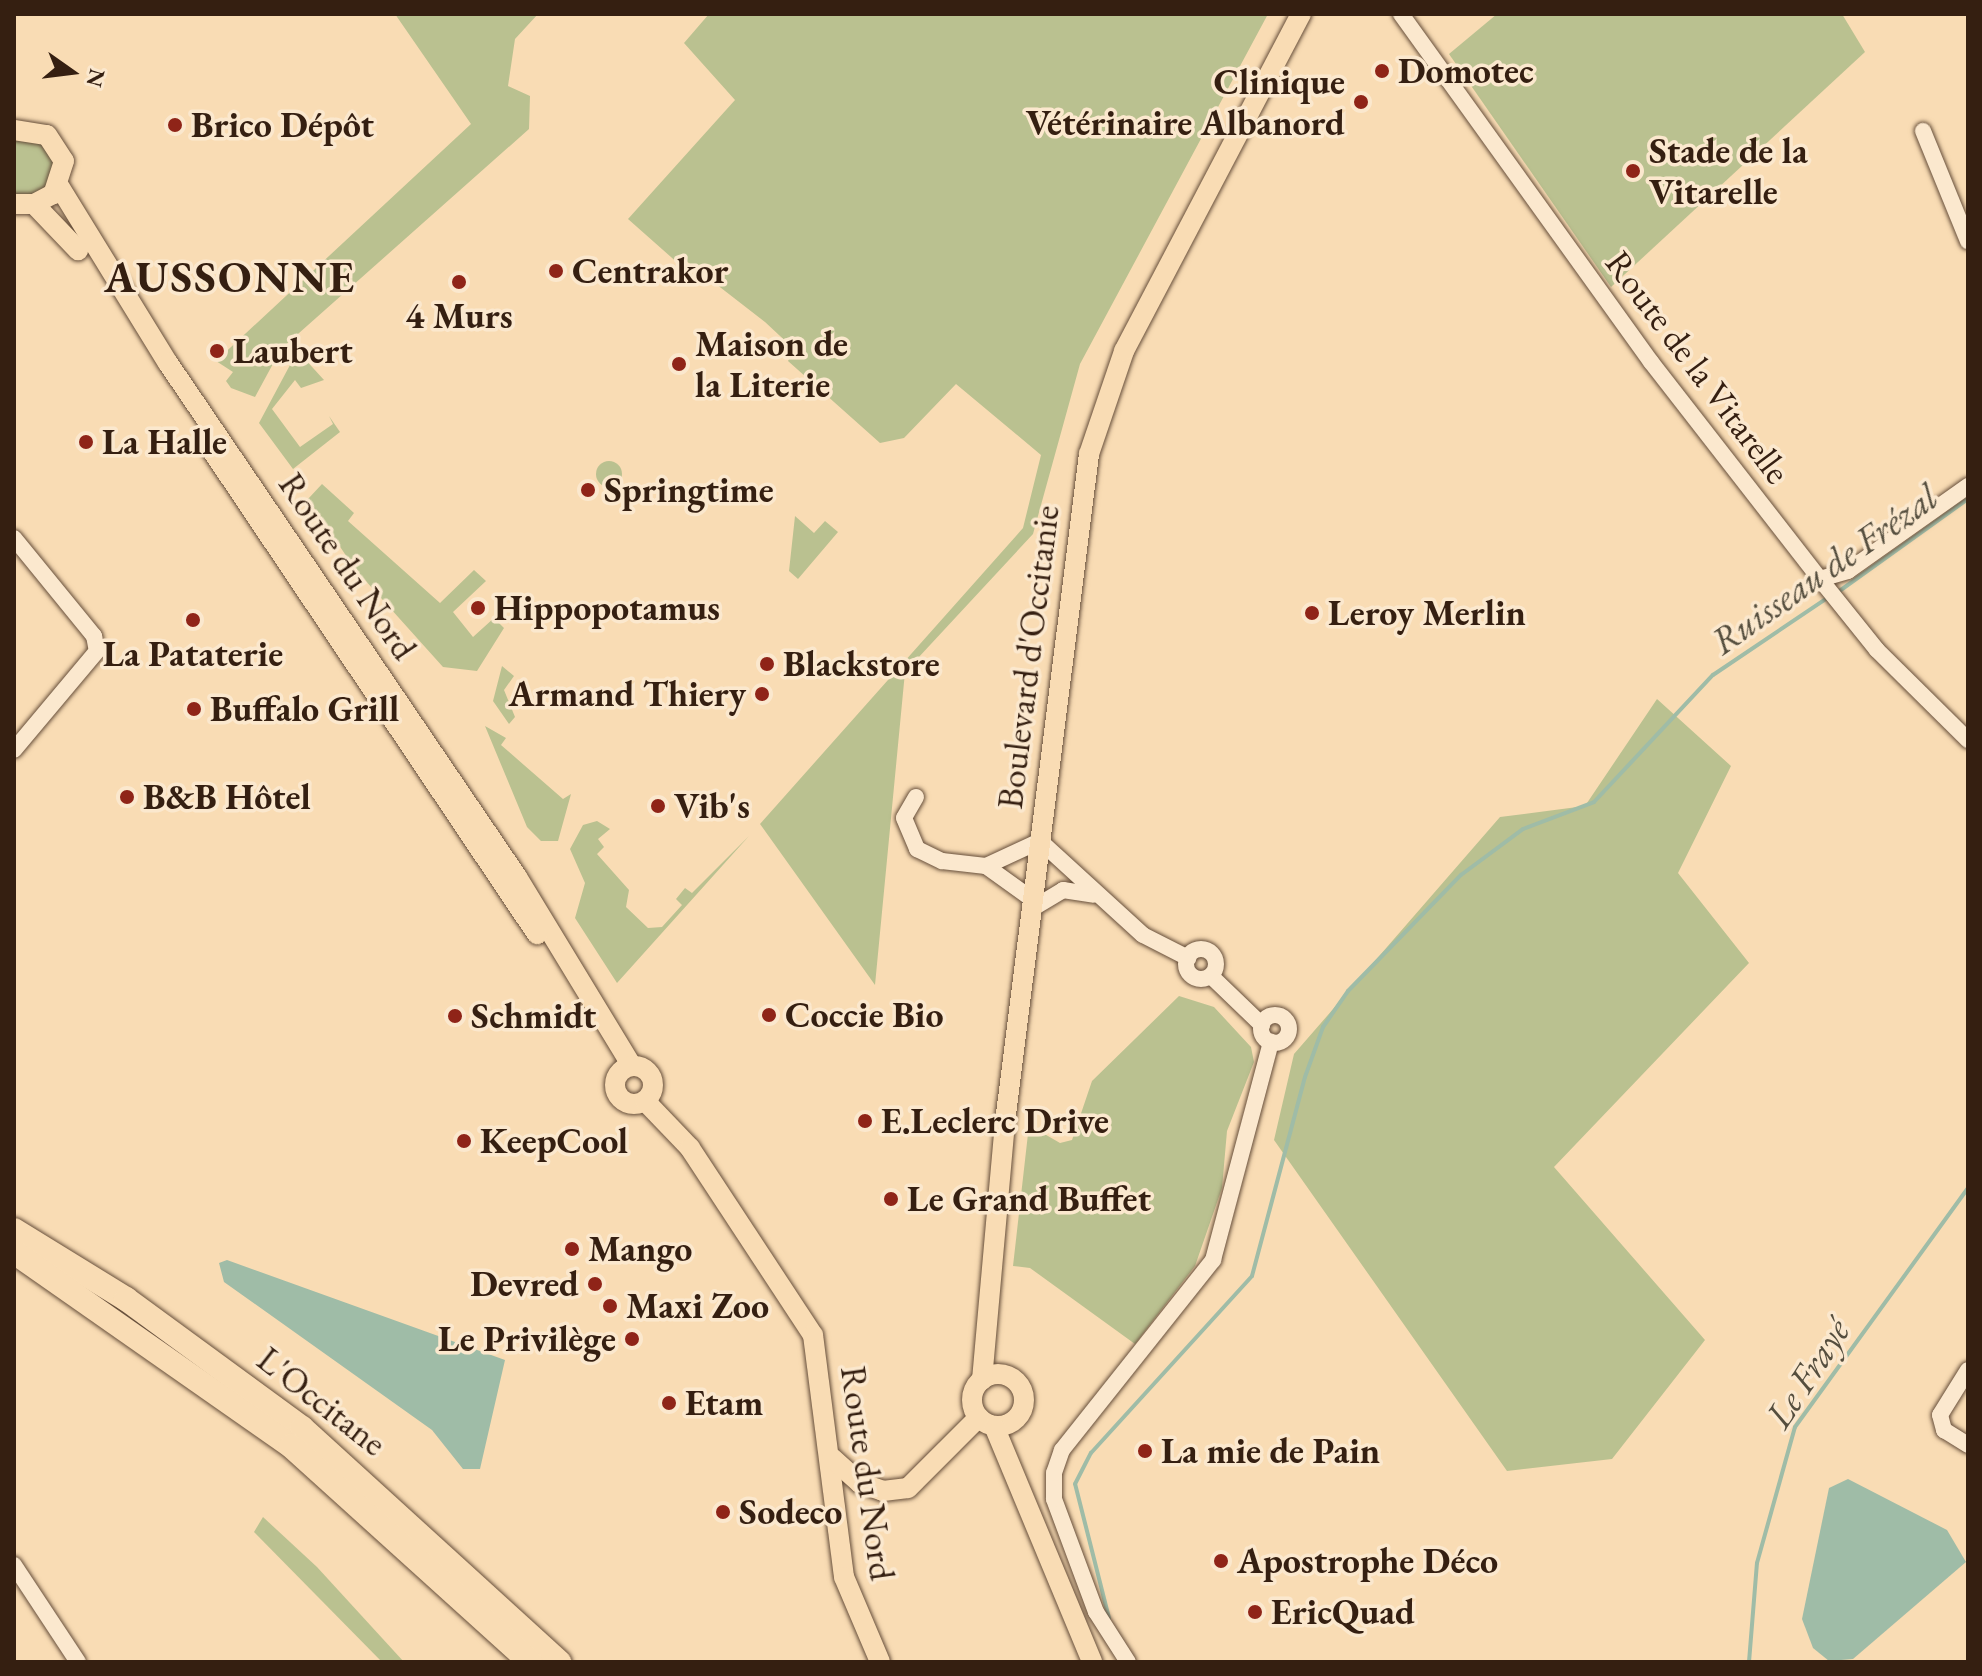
<!DOCTYPE html>
<html>
<head>
<meta charset="utf-8">
<style>
  body { margin:0 }
  #map { position:relative; width:1982px; height:1676px; overflow:hidden; background:#f9dcb4; font-family:"EB Garamond",serif }
  div>[style] { position:absolute }
  .green>* { inset:0; background:#bac190 }
  .round { border-radius:50% }
  .water>* { inset:0; background:#9fbca7 }
  .stream>* { height:4px; margin:-2px; padding:0 2px; transform-origin:2px; border-radius:2px; background:#9fbca7 }
  .roads { filter:drop-shadow(0 0 2px #664e3a) drop-shadow(0 0 2px #664e3a) }
  .minor>* { height:16px; margin:-8px; padding:0 8px; transform-origin:8px; border-radius:8px; background:#fbe8ce }
  .minor>.ring { margin:-8px; padding:0; box-sizing:content-box; background:none; border:16px solid #fbe8ce; border-radius:50% }
  .major>* { height:20px; margin:-10px; padding:0 10px; transform-origin:10px; border-radius:10px; background:#f9dcb4 }
  .major>.ring { margin:-10px; padding:0; box-sizing:content-box; background:none; border:20px solid #f9dcb4; border-radius:50% }
  .highway>* { height:24px; margin:-12px; padding:0 12px; transform-origin:12px; border-radius:12px; background:#f9dcb4 }
  .dots>* { width:22px; height:22px; translate:-50% -50%; box-sizing:border-box; border:4px solid #fbe8ce; border-radius:50% }
  span { translate:-50% -50%; white-space:nowrap; text-align:center; line-height:1.15; -webkit-text-stroke:7px #fbe8ce; paint-order:stroke }
  .poi-label { font-size:36px; color:#351f11; font-weight:700 }
  .left { translate:0 -50%; text-align:left }
  .right { translate:-100% -50%; text-align:right }
  .street-label { font-size:36px; color:#351f11 }
  .water-label { font-size:38px; color:#554e3e; font-style:italic }
  .district-label { font-size:44px; color:#351f11; font-weight:700; letter-spacing:2px }
  .frame { position:absolute; inset:0; border:16px solid #351f11; pointer-events:none }
  .north { position:absolute; left:32px; top:32px; width:80px; height:80px; -webkit-text-stroke:6px #fbe8ce; paint-order:stroke; rotate:104deg; font-size:22px; font-weight:700; line-height:32px; text-align:center; color:#351f11 }
  .north::after { content:''; display:block; margin:auto; width:28px; height:36px; background:#351f11; clip-path:polygon(50% 0,100% 100%,50% 72%,0 100%) }
</style>
</head>
<body>
<div id="map">
  <div class="green">
    <div style="clip-path:polygon(395px 14px,538px 14px,515px 39px,508px 86px,530px 96px,529px 129px,281px 349px,255px 397px,231px 388px,226px 381px,233px 372px,216px 361px,471px 124px)"></div>
    <div style="clip-path:polygon(709px 14px,1268px 14px,1080px 364px,1033px 534px,905px 672px,875px 985px,760px 824px,1023px 528px,1041px 455px,956px 384px,904px 438px,880px 443px,788px 361px,794px 349px,765px 322px,685px 260px,680px 265px,628px 219px,735px 100px,684px 43px)"></div>
    <div style="clip-path:polygon(1497px 14px,1842px 14px,1865px 52px,1611px 287px,1449px 54px)"></div>
    <div style="clip-path:polygon(14px 139px,38px 139px,54px 156px,53px 180px,36px 196px,14px 196px)"></div>
    <div style="clip-path:polygon(303px 357px,324px 380px,301px 388px,295px 380px,272px 409px,300px 447px,333px 424px,329px 416px,340px 432px,293px 469px,259px 423px,290px 365px)"></div>
    <div class="round" style="left:596px;top:461px;width:26px;height:26px"></div>
    <div style="clip-path:polygon(322px 484px,354px 513px,348px 521px,440px 603px,474px 570px,486px 581px,453px 612px,473px 637px,494px 618px,504px 628px,477px 671px,443px 667px,355px 569px,308px 499px)"></div>
    <div style="clip-path:polygon(795px 516px,814px 533px,825px 521px,838px 532px,798px 579px,789px 571px)"></div>
    <div style="clip-path:polygon(502px 666px,514px 676px,504px 690px,515px 717px,509px 724px,493px 701px)"></div>
    <div style="clip-path:polygon(1657px 699px,1731px 766px,1678px 873px,1749px 963px,1554px 1167px,1705px 1340px,1612px 1459px,1507px 1471px,1274px 1140px,1294px 1054px,1500px 817px,1585px 806px)"></div>
    <div style="clip-path:polygon(485px 726px,506px 738px,501px 745px,563px 799px,571px 794px,558px 841px,541px 841px,527px 827px)"></div>
    <div style="clip-path:polygon(597px 821px,610px 829px,598px 839px,604px 847px,597px 854px,629px 890px,626px 907px,648px 928px,662px 927px,682px 905px,676px 899px,685px 888px,692px 893px,749px 836px,617px 983px,575px 918px,585px 883px,570px 849px,583px 825px)"></div>
    <div style="clip-path:polygon(1179px 996px,1214px 1007px,1251px 1047px,1254px 1062px,1227px 1131px,1222px 1188px,1195px 1266px,1135px 1344px,1030px 1268px,1013px 1266px,1029px 1125px,1060px 1143px,1072px 1140px,1092px 1081px)"></div>
    <div style="clip-path:polygon(263px 1517px,317px 1567px,404px 1662px,382px 1662px,254px 1532px)"></div>
  </div>
  <div class="water">
    <div style="clip-path:polygon(227px 1260px,505px 1360px,480px 1469px,463px 1469px,432px 1430px,224px 1282px,219px 1263px)"></div>
    <div style="clip-path:polygon(1848px 1479px,1947px 1530px,1966px 1562px,1853px 1659px,1829px 1661px,1813px 1648px,1802px 1619px,1829px 1488px)"></div>
  </div>
  <div class="stream">
    <div style="left:1838px;top:592px;width:160px;rotate:-35.6deg"></div>
    <div style="left:1109px;top:1618px;width:138px;rotate:-104.2deg"></div>
    <div style="left:1075px;top:1484px;width:35px;rotate:-63deg"></div>
    <div style="left:1091px;top:1453px;width:239px;rotate:-47.7deg"></div>
    <div style="left:1252px;top:1276px;width:206px;rotate:-75.1deg"></div>
    <div style="left:1305px;top:1077px;width:53px;rotate:-70.2deg"></div>
    <div style="left:1323px;top:1027px;width:44px;rotate:-55.2deg"></div>
    <div style="left:1348px;top:991px;width:162px;rotate:-45.8deg"></div>
    <div style="left:1461px;top:875px;width:77px;rotate:-36.6deg"></div>
    <div style="left:1523px;top:829px;width:76px;rotate:-20.8deg"></div>
    <div style="left:1594px;top:802px;width:174px;rotate:-46.9deg"></div>
    <div style="left:1713px;top:675px;width:138px;rotate:-34deg"></div>
    <div style="left:1749px;top:1662px;width:99px;rotate:-85.4deg"></div>
    <div style="left:1757px;top:1563px;width:141px;rotate:-74.4deg"></div>
    <div style="left:1795px;top:1427px;width:295px;rotate:-54.1deg"></div>
  </div>
  <div class="roads">
    <div class="minor">
      <div style="left:1401px;top:14px;width:428px;rotate:54.3deg"></div>
      <div style="left:1651px;top:362px;width:275px;rotate:52.1deg"></div>
      <div style="left:1820px;top:579px;width:91px;rotate:51.2deg"></div>
      <div style="left:1877px;top:650px;width:128px;rotate:44.7deg"></div>
      <div style="left:1923px;top:131px;width:119px;rotate:67.8deg"></div>
      <div style="left:14px;top:538px;width:127px;rotate:50.8deg"></div>
      <div style="left:94px;top:636px;width:15px;rotate:79deg"></div>
      <div style="left:97px;top:651px;width:129px;rotate:130deg"></div>
      <div style="left:1820px;top:579px;width:29px;rotate:-16deg"></div>
      <div style="left:1848px;top:571px;width:147px;rotate:-35.3deg"></div>
      <div style="left:916px;top:797px;width:24px;rotate:120deg"></div>
      <div style="left:904px;top:818px;width:34px;rotate:67deg"></div>
      <div style="left:917px;top:849px;width:28px;rotate:26deg"></div>
      <div style="left:942px;top:861px;width:44px;rotate:6.5deg"></div>
      <div style="left:986px;top:866px;width:57px;rotate:35.7deg"></div>
      <div style="left:986px;top:866px;width:60px;rotate:-24.8deg"></div>
      <div style="left:1040px;top:841px;width:139px;rotate:42.4deg"></div>
      <div style="left:1143px;top:935px;width:51px;rotate:27.1deg"></div>
      <div style="left:1030px;top:910px;width:39px;rotate:-31deg"></div>
      <div style="left:1063px;top:890px;width:30px;rotate:9deg"></div>
      <div class="ring" style="left:1186px;top:949px;width:14px;height:14px"></div>
      <div style="left:1211px;top:976px;width:71px;rotate:43.9deg"></div>
      <div class="ring" style="left:1261px;top:1015px;width:12px;height:12px"></div>
      <div style="left:1968px;top:1370px;width:53px;rotate:121.9deg"></div>
      <div style="left:1940px;top:1415px;width:16px;rotate:75deg"></div>
      <div style="left:1944px;top:1430px;width:28px;rotate:32deg"></div>
      <div style="left:14px;top:1565px;width:116px;rotate:56.6deg"></div>
      <div style="left:1128px;top:1662px;width:59px;rotate:-122.6deg"></div>
      <div style="left:1096px;top:1612px;width:121px;rotate:-110.4deg"></div>
      <div style="left:1054px;top:1499px;width:26px;rotate:-90deg"></div>
      <div style="left:1054px;top:1473px;width:24px;rotate:-71deg"></div>
      <div style="left:1062px;top:1450px;width:243px;rotate:-51.5deg"></div>
      <div style="left:1213px;top:1260px;width:226px;rotate:-75.1deg"></div>
    </div>
    <div class="major">
      <div style="left:14px;top:130px;width:33px;rotate:9deg"></div>
      <div style="left:47px;top:135px;width:31px;rotate:57deg"></div>
      <div style="left:64px;top:161px;width:35px;rotate:108deg"></div>
      <div style="left:53px;top:194px;width:21px;rotate:152deg"></div>
      <div style="left:34px;top:204px;width:20px;rotate:180deg"></div>
      <div style="left:59px;top:186px;width:208px;rotate:58.4deg"></div>
      <div style="left:168px;top:363px;width:621px;rotate:55.82deg"></div>
      <div style="left:517px;top:877px;width:221px;rotate:58.7deg"></div>
      <div style="left:34px;top:204px;width:64px;rotate:46.3deg"></div>
      <div style="left:207px;top:443px;width:592px;rotate:56.1deg"></div>
      <div class="ring" style="left:615px;top:1066px;width:18px;height:18px"></div>
      <div style="left:645px;top:1101px;width:65px;rotate:46.2deg"></div>
      <div style="left:690px;top:1148px;width:224px;rotate:56.7deg"></div>
      <div style="left:813px;top:1335px;width:244px;rotate:82.7deg"></div>
      <div style="left:844px;top:1577px;width:92px;rotate:67deg"></div>
      <div class="ring" style="left:972px;top:1374px;width:32px;height:32px"></div>
      <div style="left:982px;top:1380px;width:259px;rotate:-84.9deg"></div>
      <div style="left:1005px;top:1122px;width:673px;rotate:-82.83deg"></div>
      <div style="left:1089px;top:454px;width:109px;rotate:-71.2deg"></div>
      <div style="left:1124px;top:351px;width:381px;rotate:-62.3deg"></div>
      <div style="left:994px;top:1426px;width:256px;rotate:67.4deg"></div>
      <div style="left:832px;top:1458px;width:38px;rotate:42deg"></div>
      <div style="left:860px;top:1483px;width:24px;rotate:19deg"></div>
      <div style="left:883px;top:1491px;width:25px;rotate:-7deg"></div>
      <div style="left:908px;top:1488px;width:100px;rotate:-45deg"></div>
    </div>
    <div class="highway">
      <div style="left:14px;top:1230px;width:132px;rotate:31.6deg"></div>
      <div style="left:126px;top:1299px;width:218px;rotate:36.2deg"></div>
      <div style="left:302px;top:1428px;width:348px;rotate:42.3deg"></div>
      <div style="left:14px;top:1252px;width:338px;rotate:35deg"></div>
      <div style="left:291px;top:1446px;width:322px;rotate:42.1deg"></div>
    </div>
  </div>
  <div class="dots">
    <div style="left:1382px;top:71px;background:#8f2418"></div>
    <div style="left:1361px;top:102px;background:#8f2418"></div>
    <div style="left:175px;top:125px;background:#8f2418"></div>
    <div style="left:1633px;top:171px;background:#8f2418"></div>
    <div style="left:556px;top:271px;background:#8f2418"></div>
    <div style="left:459px;top:282px;background:#8f2418"></div>
    <div style="left:217px;top:351px;background:#8f2418"></div>
    <div style="left:679px;top:364px;background:#8f2418"></div>
    <div style="left:86px;top:442px;background:#8f2418"></div>
    <div style="left:588px;top:490px;background:#8f2418"></div>
    <div style="left:478px;top:608px;background:#8f2418"></div>
    <div style="left:1312px;top:613px;background:#8f2418"></div>
    <div style="left:193px;top:620px;background:#8f2418"></div>
    <div style="left:767px;top:664px;background:#8f2418"></div>
    <div style="left:762px;top:694px;background:#8f2418"></div>
    <div style="left:194px;top:709px;background:#8f2418"></div>
    <div style="left:127px;top:797px;background:#8f2418"></div>
    <div style="left:658px;top:806px;background:#8f2418"></div>
    <div style="left:769px;top:1015px;background:#8f2418"></div>
    <div style="left:455px;top:1016px;background:#8f2418"></div>
    <div style="left:865px;top:1121px;background:#8f2418"></div>
    <div style="left:464px;top:1141px;background:#8f2418"></div>
    <div style="left:891px;top:1199px;background:#8f2418"></div>
    <div style="left:572px;top:1249px;background:#8f2418"></div>
    <div style="left:595px;top:1284px;background:#8f2418"></div>
    <div style="left:610px;top:1306px;background:#8f2418"></div>
    <div style="left:632px;top:1339px;background:#8f2418"></div>
    <div style="left:669px;top:1403px;background:#8f2418"></div>
    <div style="left:1145px;top:1451px;background:#8f2418"></div>
    <div style="left:723px;top:1512px;background:#8f2418"></div>
    <div style="left:1221px;top:1561px;background:#8f2418"></div>
    <div style="left:1255px;top:1612px;background:#8f2418"></div>
  </div>
  <div class="poi-label">
    <span class="left" style="left:1398px;top:71px">Domotec</span>
    <span class="right" style="left:1345px;top:102px">Clinique<br>Vétérinaire Albanord</span>
    <span class="left" style="left:191px;top:125px">Brico Dépôt</span>
    <span class="left" style="left:1649px;top:171px">Stade de la<br>Vitarelle</span>
    <span class="left" style="left:572px;top:271px">Centrakor</span>
    <span style="left:459px;top:316px">4 Murs</span>
    <span class="left" style="left:695px;top:364px">Maison de<br>la Literie</span>
    <span class="left" style="left:233px;top:351px">Laubert</span>
    <span class="left" style="left:102px;top:442px">La Halle</span>
    <span class="left" style="left:604px;top:490px">Springtime</span>
    <span class="left" style="left:494px;top:608px">Hippopotamus</span>
    <span class="left" style="left:1328px;top:613px">Leroy Merlin</span>
    <span style="left:193px;top:654px">La Pataterie</span>
    <span class="left" style="left:783px;top:664px">Blackstore</span>
    <span class="right" style="left:746px;top:694px">Armand Thiery</span>
    <span class="left" style="left:210px;top:709px">Buffalo Grill</span>
    <span class="left" style="left:143px;top:797px">B&amp;B Hôtel</span>
    <span class="left" style="left:674px;top:806px">Vib's</span>
    <span class="left" style="left:785px;top:1015px">Coccie Bio</span>
    <span class="left" style="left:471px;top:1016px">Schmidt</span>
    <span class="left" style="left:881px;top:1121px">E.Leclerc Drive</span>
    <span class="left" style="left:480px;top:1141px">KeepCool</span>
    <span class="left" style="left:907px;top:1199px">Le Grand Buffet</span>
    <span class="left" style="left:588px;top:1249px">Mango</span>
    <span class="right" style="left:579px;top:1284px">Devred</span>
    <span class="left" style="left:626px;top:1306px">Maxi Zoo</span>
    <span class="right" style="left:616px;top:1339px">Le Privilège</span>
    <span class="left" style="left:685px;top:1403px">Etam</span>
    <span class="left" style="left:1161px;top:1451px">La mie de Pain</span>
    <span class="left" style="left:739px;top:1512px">Sodeco</span>
    <span class="left" style="left:1237px;top:1561px">Apostrophe Déco</span>
    <span class="left" style="left:1271px;top:1612px">EricQuad</span>
  </div>
  <div class="street-label">
    <span style="left:1698px;top:367px;rotate:53deg">Route de la Vitarelle</span>
    <span style="left:348px;top:566px;rotate:56deg">Route du Nord</span>
    <span style="left:1028px;top:657px;rotate:-83deg">Boulevard d'Occitanie</span>
    <span style="left:322px;top:1401px;rotate:38deg">L'Occitane</span>
    <span style="left:868px;top:1473px;rotate:82deg">Route du Nord</span>
  </div>
  <div class="water-label">
    <span style="left:1824px;top:569px;rotate:-35deg">Ruisseau de Frézal</span>
    <span style="left:1807px;top:1373px;rotate:-57deg">Le Frayé</span>
  </div>
  <div class="district-label">
    <span style="left:230px;top:277px">AUSSONNE</span>
  </div>
  <div class="frame"></div>
  <div class="north">N</div>
</div>
</body>
</html>
